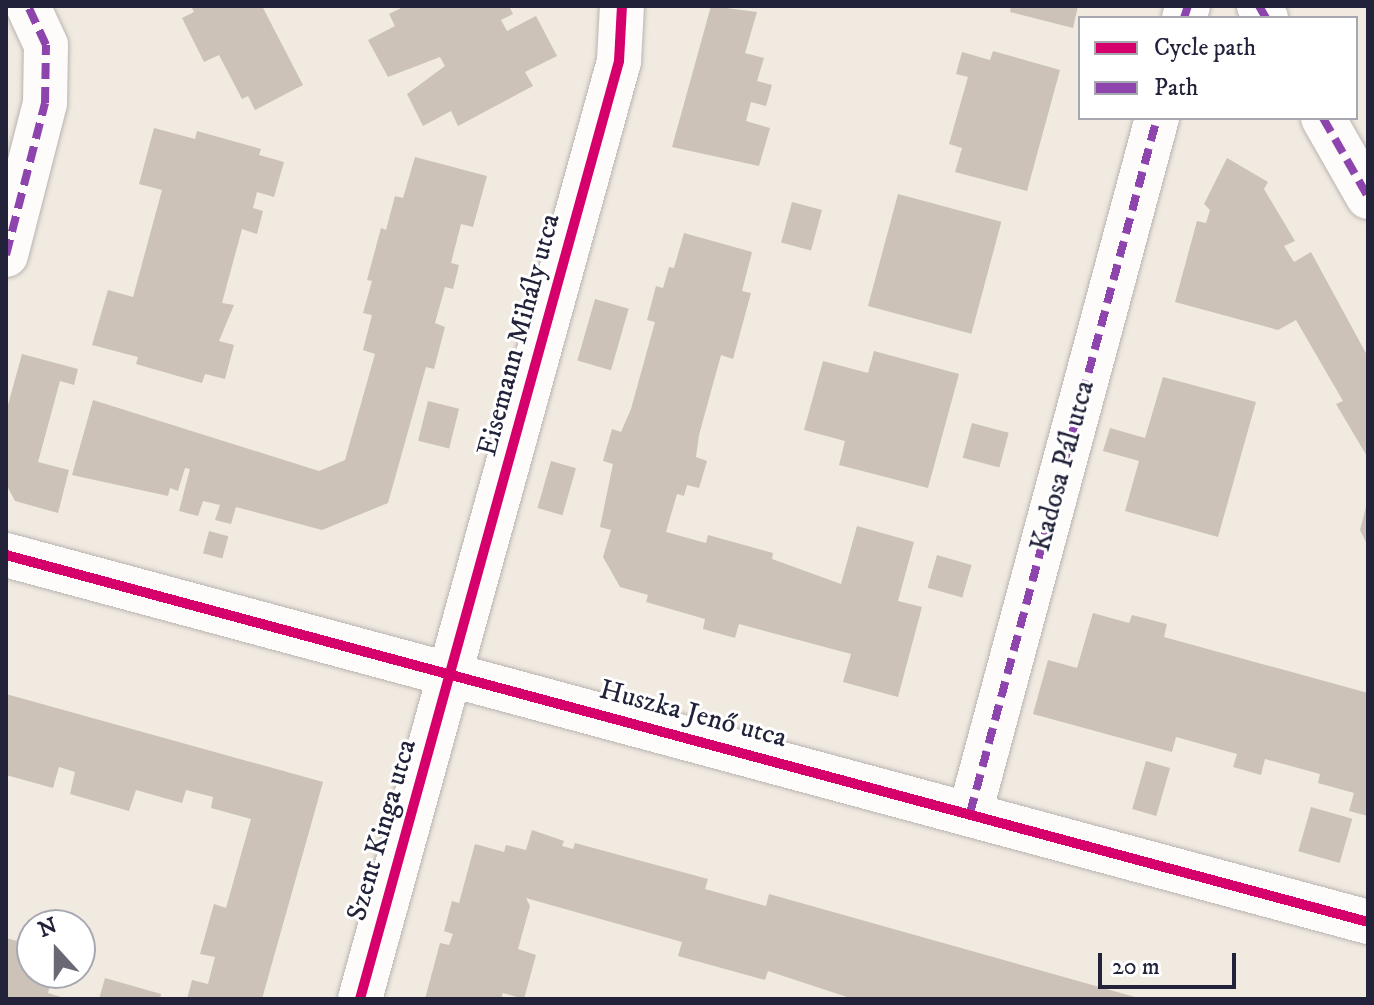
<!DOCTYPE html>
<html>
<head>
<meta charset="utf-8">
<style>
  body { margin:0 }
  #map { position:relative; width:1374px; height:1005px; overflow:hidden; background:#f1eae1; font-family:"IM FELL DW Pica",serif }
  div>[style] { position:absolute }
  .building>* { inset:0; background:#ccc2b7; transform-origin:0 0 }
  .roads { filter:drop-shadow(0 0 2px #b9b4b1) drop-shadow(0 0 2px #b9b4b1) }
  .minor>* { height:44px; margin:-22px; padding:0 22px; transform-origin:22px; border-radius:22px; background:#fdfcfa }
  .quiet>* { height:8px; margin-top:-4px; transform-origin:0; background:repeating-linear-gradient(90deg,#8e44ad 0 16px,transparent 0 24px) }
  .cycleway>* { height:10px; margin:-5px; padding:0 5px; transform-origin:5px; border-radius:5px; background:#d6006c }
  span { translate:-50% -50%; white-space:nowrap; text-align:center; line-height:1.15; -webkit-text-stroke:6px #fff; paint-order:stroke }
  .street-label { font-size:28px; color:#22223b }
  .frame { position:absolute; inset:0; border:8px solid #22223b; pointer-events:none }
  .legend { position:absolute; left:1078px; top:16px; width:280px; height:104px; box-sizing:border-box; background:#fff; border:2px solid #a7a7b1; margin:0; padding:10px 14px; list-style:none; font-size:24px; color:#22223b }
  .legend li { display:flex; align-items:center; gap:16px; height:40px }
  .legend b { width:40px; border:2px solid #a7a7b1 }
  .north { position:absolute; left:16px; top:909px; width:80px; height:80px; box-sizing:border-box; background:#fff; border:2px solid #a7a7b1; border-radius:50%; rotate:339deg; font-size:22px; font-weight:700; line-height:32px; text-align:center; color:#22223b }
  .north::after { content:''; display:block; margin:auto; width:28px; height:36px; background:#6a6875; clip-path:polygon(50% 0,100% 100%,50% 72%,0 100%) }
  .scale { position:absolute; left:1098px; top:953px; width:138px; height:36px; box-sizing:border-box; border:4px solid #22223b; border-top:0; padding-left:10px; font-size:24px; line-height:28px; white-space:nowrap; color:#22223b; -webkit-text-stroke:6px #fff; paint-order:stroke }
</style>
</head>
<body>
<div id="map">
  <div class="building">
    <div style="clip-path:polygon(191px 6px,262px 6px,303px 85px,255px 110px,248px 96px,242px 99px,219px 55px,204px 62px,182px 18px,194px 12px)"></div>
    <div style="clip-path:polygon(405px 6px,509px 6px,513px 14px,501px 20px,507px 31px,536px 16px,557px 56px,525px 72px,533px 86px,458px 126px,451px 111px,423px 126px,407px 94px,445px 66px,440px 57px,388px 77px,368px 40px,395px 26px,389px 14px)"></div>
    <div style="clip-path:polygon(711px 6px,757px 12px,745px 53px,764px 58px,757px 81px,772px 85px,766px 106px,751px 102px,746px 121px,770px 128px,759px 166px,672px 147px)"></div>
    <div style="clip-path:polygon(1011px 6px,1078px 6px,1073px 28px,1010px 12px)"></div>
    <div style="clip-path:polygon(993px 51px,1060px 70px,1027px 191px,955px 172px,962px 148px,949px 144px,968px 77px,956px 74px,962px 52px,990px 60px)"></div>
    <div style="clip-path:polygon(154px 128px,195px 139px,197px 131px,261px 149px,259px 155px,284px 162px,274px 197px,257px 192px,253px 208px,263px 211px,257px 234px,242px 229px,222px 303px,234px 305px,219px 341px,234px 345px,225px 379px,205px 374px,202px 383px,136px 364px,138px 357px,92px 345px,108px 290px,133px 297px,162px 190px,139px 184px)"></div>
    <div style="clip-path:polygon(415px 157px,487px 176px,473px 227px,461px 224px,451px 263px,459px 265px,453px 289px,445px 287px,435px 323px,445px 327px,434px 369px,426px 367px,388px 503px,322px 530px,236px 507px,231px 524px,215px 520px,220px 505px,203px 501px,198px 516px,179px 511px,190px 469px,185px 468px,178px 491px,170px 488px,168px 496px,72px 475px,93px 400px,319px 471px,345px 460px,375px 354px,363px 350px,372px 315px,363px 313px,372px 281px,367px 280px,381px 228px,386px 230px,395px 196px,403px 198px)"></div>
    <div style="clip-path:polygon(1227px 158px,1268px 182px,1264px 189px,1295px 241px,1284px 246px,1294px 262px,1311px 252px,1368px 357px,1368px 458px,1336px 404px,1343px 401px,1296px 320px,1278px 330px,1175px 302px,1197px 221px,1206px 223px,1210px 210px,1204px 204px)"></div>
    <div style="left:898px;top:194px;width:107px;height:116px;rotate:15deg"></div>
    <div style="left:792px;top:202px;width:31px;height:42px;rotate:15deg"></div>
    <div style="clip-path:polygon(684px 233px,752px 252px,742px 291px,751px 293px,733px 359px,721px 355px,699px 435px,696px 457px,707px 461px,699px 488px,687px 485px,684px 496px,677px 494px,666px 532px,706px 543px,708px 535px,773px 553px,772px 559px,841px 584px,857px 526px,914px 542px,898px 601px,922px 607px,898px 697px,843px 682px,851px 654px,739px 624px,735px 638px,703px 629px,705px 619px,646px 602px,648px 595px,620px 587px,603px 557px,611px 530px,600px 527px,613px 464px,603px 461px,612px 429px,621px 432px,631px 409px,655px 322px,647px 320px,656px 286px,663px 288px,669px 267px,674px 268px)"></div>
    <div style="left:595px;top:299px;width:35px;height:64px;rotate:16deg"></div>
    <div style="clip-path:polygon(874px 351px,959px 374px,928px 488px,839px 465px,845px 441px,804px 430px,823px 361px,868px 373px)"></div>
    <div style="clip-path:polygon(22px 354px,78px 369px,74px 385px,60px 381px,38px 462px,69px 470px,58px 513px,15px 501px,6px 484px,6px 412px)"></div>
    <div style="clip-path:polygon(1163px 377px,1256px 402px,1218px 537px,1125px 511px,1139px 461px,1103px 451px,1110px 428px,1145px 438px)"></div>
    <div style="left:428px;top:401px;width:32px;height:41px;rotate:14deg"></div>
    <div style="left:972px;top:423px;width:38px;height:36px;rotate:15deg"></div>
    <div style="left:551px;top:461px;width:26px;height:49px;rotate:16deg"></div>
    <div style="clip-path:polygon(1367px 503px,1368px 503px,1368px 546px,1360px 530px)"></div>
    <div style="left:209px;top:531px;width:20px;height:23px;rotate:15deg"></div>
    <div style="left:937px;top:555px;width:36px;height:34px;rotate:16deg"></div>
    <div style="clip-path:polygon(1093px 613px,1129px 623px,1132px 615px,1167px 624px,1164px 637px,1368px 693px,1368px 816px,1349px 811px,1354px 793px,1318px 783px,1320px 774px,1265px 759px,1261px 775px,1233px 767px,1237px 754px,1176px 737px,1172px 752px,1033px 714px,1048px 660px,1077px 668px)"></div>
    <div style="clip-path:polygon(6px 694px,323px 782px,262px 999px,187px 999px,192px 980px,208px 984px,215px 957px,200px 954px,214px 904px,226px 908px,251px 819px,211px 808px,213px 797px,186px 790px,182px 803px,136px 790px,129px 811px,70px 794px,75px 772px,59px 767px,53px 788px,6px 775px)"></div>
    <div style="left:1146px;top:761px;width:25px;height:50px;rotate:16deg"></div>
    <div style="left:1311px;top:807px;width:43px;height:46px;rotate:16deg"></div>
    <div style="clip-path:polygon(532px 830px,564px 841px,562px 846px,573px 849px,575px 843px,708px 879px,705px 889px,766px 906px,769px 894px,1142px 999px,853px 999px,768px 971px,765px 980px,678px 956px,682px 942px,526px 898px,530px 906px,518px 949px,536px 955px,524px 999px,503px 993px,501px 999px,425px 999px,440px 943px,449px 945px,453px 934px,444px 931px,452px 901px,459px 903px,475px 844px,504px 852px,506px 845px,526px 850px)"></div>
    <div style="clip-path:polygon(6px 938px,32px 945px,32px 973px,53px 973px,48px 993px,68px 999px,6px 999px)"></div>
    <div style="clip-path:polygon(105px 978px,161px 994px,160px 999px,99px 999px)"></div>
  </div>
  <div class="roads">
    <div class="minor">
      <div style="left:1259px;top:6px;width:14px;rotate:60deg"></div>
      <div style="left:1184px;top:18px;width:13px;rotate:-72deg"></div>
      <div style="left:1323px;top:118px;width:91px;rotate:60.3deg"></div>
      <div style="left:6px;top:255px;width:157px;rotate:-75.6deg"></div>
      <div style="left:45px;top:103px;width:58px;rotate:-89deg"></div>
      <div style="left:46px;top:45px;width:43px;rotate:-114.8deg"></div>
      <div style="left:6px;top:555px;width:1411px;rotate:15.08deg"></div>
      <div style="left:970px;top:813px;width:720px;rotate:-74.94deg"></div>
      <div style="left:360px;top:999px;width:973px;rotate:-74.56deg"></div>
      <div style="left:619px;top:61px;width:55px;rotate:-86.9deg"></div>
    </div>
  </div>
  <div class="quiet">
    <div style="left:1259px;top:6px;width:14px;rotate:60deg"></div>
    <div style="left:1184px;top:18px;width:13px;rotate:-72deg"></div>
    <div style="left:1323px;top:118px;width:91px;rotate:60.3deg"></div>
    <div style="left:6px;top:255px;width:157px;rotate:-75.6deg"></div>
    <div style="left:45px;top:103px;width:58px;rotate:-89deg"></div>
    <div style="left:46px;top:45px;width:43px;rotate:-114.8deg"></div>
    <div style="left:970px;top:813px;width:720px;rotate:-74.94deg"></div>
  </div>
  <div class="cycleway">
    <div style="left:6px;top:555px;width:1411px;rotate:15.08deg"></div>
    <div style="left:360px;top:999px;width:973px;rotate:-74.56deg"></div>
    <div style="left:619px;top:61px;width:55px;rotate:-86.9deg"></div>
  </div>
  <div class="street-label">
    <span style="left:519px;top:335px;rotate:-75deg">Eisemann Mihály utca</span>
    <span style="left:1063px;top:466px;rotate:-75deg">Kadosa Pál utca</span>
    <span style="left:693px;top:714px;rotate:15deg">Huszka Jenő utca</span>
    <span style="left:382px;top:830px;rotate:-74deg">Szent Kinga utca</span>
  </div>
  <div class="frame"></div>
  <ul class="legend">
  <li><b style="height:10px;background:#d6006c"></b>Cycle path</li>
  <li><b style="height:10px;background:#8e44ad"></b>Path</li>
  </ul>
  <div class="north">N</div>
  <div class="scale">20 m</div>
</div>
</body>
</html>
